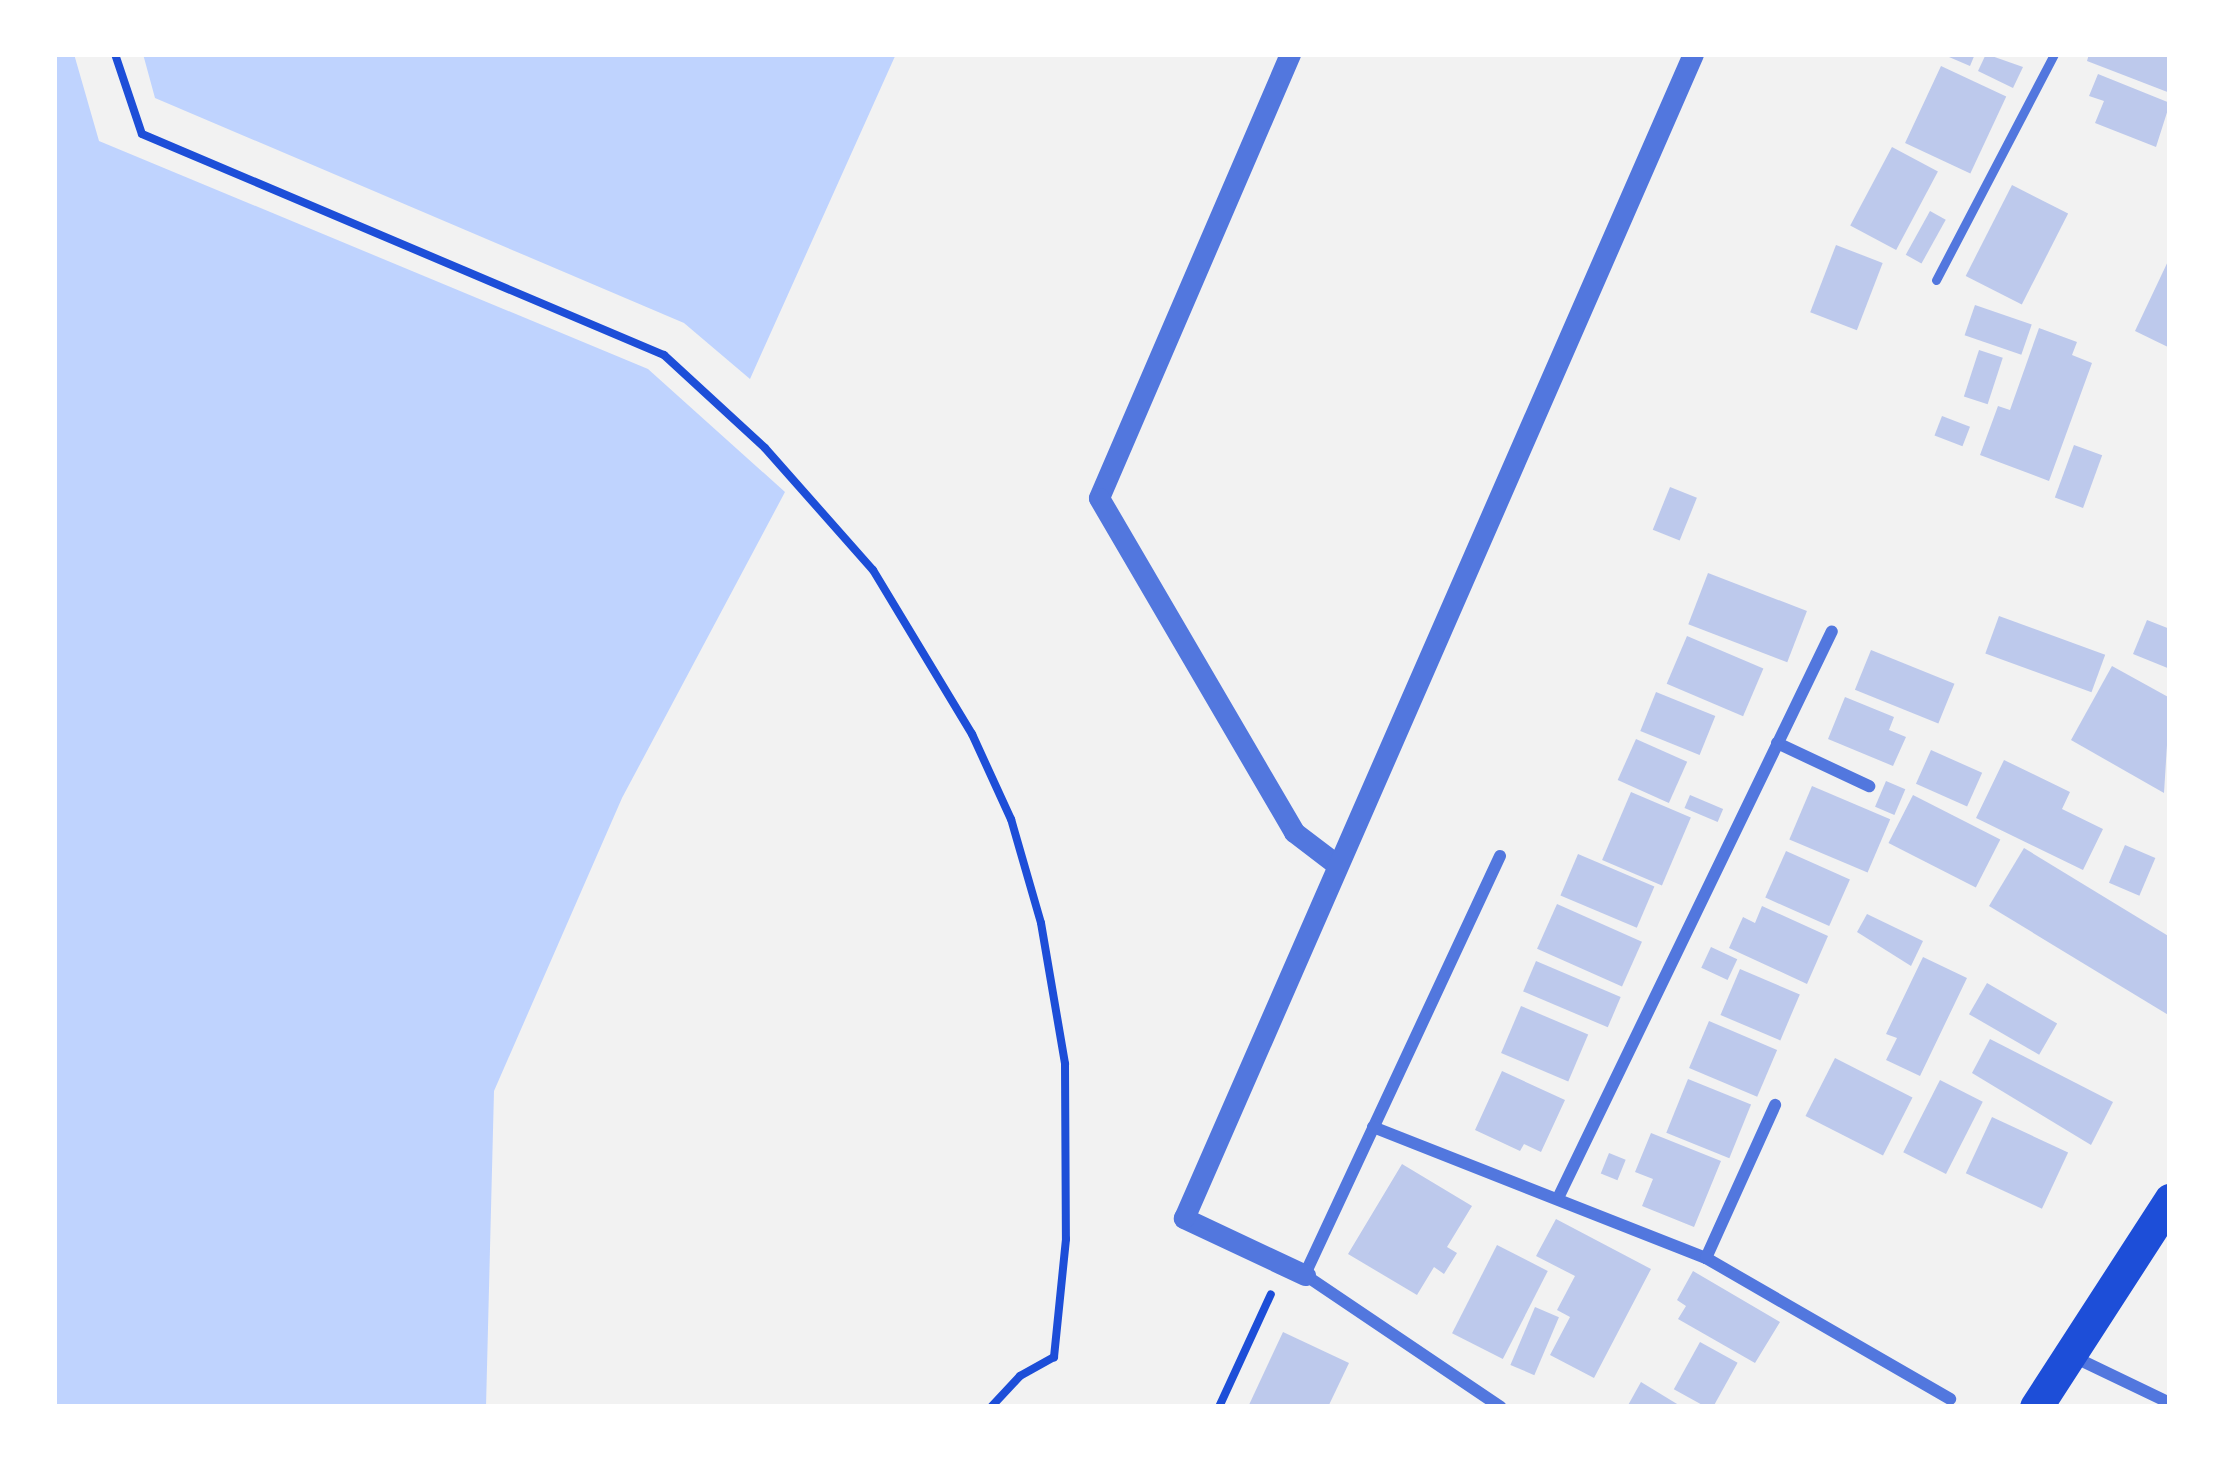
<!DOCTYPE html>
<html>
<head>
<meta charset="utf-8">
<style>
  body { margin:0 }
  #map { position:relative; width:2224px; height:1461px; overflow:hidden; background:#f2f2f2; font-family:Inter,sans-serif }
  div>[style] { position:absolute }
  .water>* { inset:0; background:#bfd3fe }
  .building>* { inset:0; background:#bdc9ec; transform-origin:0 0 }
  .path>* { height:8px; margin:-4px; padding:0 4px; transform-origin:4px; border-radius:4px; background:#1d4ed8 }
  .service>* { height:9px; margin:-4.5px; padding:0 4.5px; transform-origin:4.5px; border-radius:4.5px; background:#5277de }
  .minor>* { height:12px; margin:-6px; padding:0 6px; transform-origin:6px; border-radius:6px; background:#5277de }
  .tertiary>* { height:21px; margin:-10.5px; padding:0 10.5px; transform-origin:10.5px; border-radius:10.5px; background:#5277de }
  .trunk>* { height:33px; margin:-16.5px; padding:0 16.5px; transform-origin:16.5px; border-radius:16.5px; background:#1d4ed8 }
  span { translate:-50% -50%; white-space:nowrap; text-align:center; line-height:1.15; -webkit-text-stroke:12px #fff; paint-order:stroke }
  .frame { position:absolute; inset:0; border:57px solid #fff; pointer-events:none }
</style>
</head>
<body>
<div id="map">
  <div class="water">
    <div style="clip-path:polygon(54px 54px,74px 54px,99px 141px,648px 369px,785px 492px,622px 798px,494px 1091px,486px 1407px,54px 1407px)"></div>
    <div style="clip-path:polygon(143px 54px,896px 54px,750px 379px,684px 323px,155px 98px)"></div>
  </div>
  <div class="building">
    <div style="clip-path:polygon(1942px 54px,1975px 54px,1970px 66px)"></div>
    <div style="clip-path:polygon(1986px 54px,2023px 67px,2013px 88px,1978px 71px)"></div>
    <div style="clip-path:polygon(2089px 54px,2170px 54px,2170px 93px,2087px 61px)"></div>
    <div style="left:1941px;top:66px;width:72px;height:85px;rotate:25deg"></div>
    <div style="clip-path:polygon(2098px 74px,2170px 103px,2156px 147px,2095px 123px,2104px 101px,2089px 96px)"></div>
    <div style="left:1892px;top:147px;width:52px;height:89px;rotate:28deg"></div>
    <div style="left:2012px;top:185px;width:63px;height:102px;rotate:27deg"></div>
    <div style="left:1930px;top:211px;width:18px;height:50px;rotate:29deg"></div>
    <div style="left:1836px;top:245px;width:50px;height:72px;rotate:21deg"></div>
    <div style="clip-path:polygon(2170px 257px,2170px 348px,2135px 331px)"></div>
    <div style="left:1975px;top:305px;width:60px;height:32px;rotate:19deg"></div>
    <div style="clip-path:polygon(2039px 328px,2077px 342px,2072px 355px,2092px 363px,2049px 481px,1980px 455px,1998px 406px,2010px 410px)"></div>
    <div style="left:1979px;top:350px;width:25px;height:49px;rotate:18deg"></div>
    <div style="left:1942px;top:416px;width:30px;height:21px;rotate:21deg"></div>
    <div style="left:2074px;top:445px;width:30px;height:56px;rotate:20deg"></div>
    <div style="left:1670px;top:487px;width:29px;height:46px;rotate:22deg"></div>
    <div style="left:1708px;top:573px;width:106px;height:55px;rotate:21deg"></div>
    <div style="left:1999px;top:616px;width:113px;height:40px;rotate:20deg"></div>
    <div style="clip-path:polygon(2147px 620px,2170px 629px,2170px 669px,2133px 654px)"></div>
    <div style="left:1687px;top:636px;width:83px;height:52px;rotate:23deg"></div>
    <div style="left:1871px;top:650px;width:90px;height:43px;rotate:22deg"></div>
    <div style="clip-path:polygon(2112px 666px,2170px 698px,2164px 793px,2071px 740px)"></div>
    <div style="left:1656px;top:692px;width:64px;height:42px;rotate:22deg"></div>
    <div style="clip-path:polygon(1845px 697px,1894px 717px,1889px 730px,1906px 737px,1893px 766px,1828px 739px)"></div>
    <div style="left:1636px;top:739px;width:56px;height:45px;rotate:24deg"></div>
    <div style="left:1931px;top:750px;width:56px;height:37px;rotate:24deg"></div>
    <div style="clip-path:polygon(2004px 760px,2070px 792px,2062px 809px,2103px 829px,2083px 870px,1976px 818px)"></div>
    <div style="left:1886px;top:781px;width:21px;height:28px;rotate:23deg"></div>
    <div style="left:1812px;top:786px;width:85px;height:58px;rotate:23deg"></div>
    <div style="left:1631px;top:792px;width:65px;height:74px;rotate:23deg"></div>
    <div style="left:1690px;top:795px;width:36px;height:14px;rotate:23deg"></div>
    <div style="left:1913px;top:795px;width:98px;height:54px;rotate:27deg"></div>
    <div style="left:2125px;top:845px;width:33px;height:41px;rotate:23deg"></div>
    <div style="clip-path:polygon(2024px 848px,2170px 937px,2170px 1016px,1989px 906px)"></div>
    <div style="left:1786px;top:851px;width:70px;height:51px;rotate:24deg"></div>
    <div style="left:1578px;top:854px;width:83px;height:45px;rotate:23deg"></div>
    <div style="left:1557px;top:904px;width:93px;height:49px;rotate:24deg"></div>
    <div style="clip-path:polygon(1762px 906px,1828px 936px,1807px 984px,1729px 948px,1743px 917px,1755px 923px)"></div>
    <div style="clip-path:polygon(1867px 914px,1923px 941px,1911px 966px,1857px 932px)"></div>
    <div style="left:1711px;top:947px;width:29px;height:23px;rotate:25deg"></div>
    <div style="clip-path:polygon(1923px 957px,1967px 978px,1920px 1076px,1886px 1060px,1897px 1038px,1886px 1034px)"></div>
    <div style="left:1536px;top:961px;width:92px;height:33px;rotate:23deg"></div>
    <div style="left:1740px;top:969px;width:65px;height:50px;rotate:23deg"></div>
    <div style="left:1987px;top:983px;width:81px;height:36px;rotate:30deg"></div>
    <div style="left:1521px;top:1006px;width:73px;height:51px;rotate:23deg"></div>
    <div style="left:1709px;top:1021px;width:74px;height:51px;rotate:23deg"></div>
    <div style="clip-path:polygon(1990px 1039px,2113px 1102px,2091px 1145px,1972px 1073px)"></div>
    <div style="left:1835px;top:1058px;width:87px;height:65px;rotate:27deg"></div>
    <div style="clip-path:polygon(1502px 1071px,1565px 1100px,1541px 1152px,1524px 1144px,1520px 1151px,1475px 1130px)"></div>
    <div style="left:1688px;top:1079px;width:68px;height:58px;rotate:22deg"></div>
    <div style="left:1940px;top:1080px;width:48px;height:81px;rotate:27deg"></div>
    <div style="left:1992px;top:1117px;width:84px;height:62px;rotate:25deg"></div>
    <div style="clip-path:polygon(1651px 1133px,1721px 1161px,1694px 1227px,1642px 1206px,1653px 1179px,1635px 1172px)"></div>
    <div style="left:1609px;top:1153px;width:18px;height:22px;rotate:22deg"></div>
    <div style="clip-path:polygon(1402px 1164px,1472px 1206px,1447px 1247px,1457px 1253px,1444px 1274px,1434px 1267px,1417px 1295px,1348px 1254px)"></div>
    <div style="clip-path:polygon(1556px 1219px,1651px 1269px,1594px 1378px,1550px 1355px,1570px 1317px,1557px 1310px,1575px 1276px,1536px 1256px)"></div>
    <div style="left:1497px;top:1245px;width:57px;height:99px;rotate:27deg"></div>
    <div style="clip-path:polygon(1693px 1271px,1780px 1322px,1755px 1363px,1678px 1319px,1686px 1306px,1677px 1300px)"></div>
    <div style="left:1535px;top:1307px;width:26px;height:63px;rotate:23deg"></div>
    <div style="clip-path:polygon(1283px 1332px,1349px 1363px,1328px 1407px,1248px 1407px)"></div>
    <div style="left:1700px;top:1342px;width:43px;height:54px;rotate:29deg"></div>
    <div style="clip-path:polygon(1641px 1382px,1682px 1407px,1627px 1407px)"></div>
  </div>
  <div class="path">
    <div style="left:115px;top:54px;width:84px;rotate:71.4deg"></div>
    <div style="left:142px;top:134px;width:567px;rotate:22.95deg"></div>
    <div style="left:664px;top:355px;width:137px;rotate:42.6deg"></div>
    <div style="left:765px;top:448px;width:163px;rotate:48.5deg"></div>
    <div style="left:873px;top:570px;width:192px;rotate:58.9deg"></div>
    <div style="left:972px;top:734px;width:94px;rotate:65.4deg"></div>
    <div style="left:1011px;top:819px;width:108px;rotate:73.9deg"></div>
    <div style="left:1041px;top:923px;width:143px;rotate:80.3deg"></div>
    <div style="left:1065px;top:1064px;width:175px;rotate:89.7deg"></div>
    <div style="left:1066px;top:1239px;width:119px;rotate:95.8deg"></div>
    <div style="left:1054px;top:1357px;width:39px;rotate:151deg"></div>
    <div style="left:1020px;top:1376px;width:42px;rotate:133.1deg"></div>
    <div style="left:1219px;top:1407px;width:124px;rotate:-65.3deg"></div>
  </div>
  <div class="service">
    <div style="left:1936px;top:280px;width:255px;rotate:-62.4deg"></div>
  </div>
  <div class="minor">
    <div style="left:1777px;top:743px;width:102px;rotate:25.1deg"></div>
    <div style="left:1500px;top:856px;width:462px;rotate:115deg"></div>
    <div style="left:1305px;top:1275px;width:236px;rotate:34deg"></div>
    <div style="left:1373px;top:1127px;width:358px;rotate:21.5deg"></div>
    <div style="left:1706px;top:1258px;width:282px;rotate:30deg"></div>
    <div style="left:1559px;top:1196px;width:627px;rotate:-64.21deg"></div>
    <div style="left:1706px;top:1258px;width:168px;rotate:-65.7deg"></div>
    <div style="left:2074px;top:1357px;width:106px;rotate:25.6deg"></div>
  </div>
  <div class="tertiary">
    <div style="left:1290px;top:54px;width:483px;rotate:113.3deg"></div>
    <div style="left:1099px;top:498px;width:387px;rotate:59.7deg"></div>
    <div style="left:1294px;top:832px;width:53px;rotate:37.3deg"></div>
    <div style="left:1305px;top:1275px;width:134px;rotate:-154.8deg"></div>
    <div style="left:1184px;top:1218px;width:1270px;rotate:-66.38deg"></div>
  </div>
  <div class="trunk">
    <div style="left:2036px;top:1407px;width:247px;rotate:-57.1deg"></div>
  </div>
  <div class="frame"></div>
</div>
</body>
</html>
